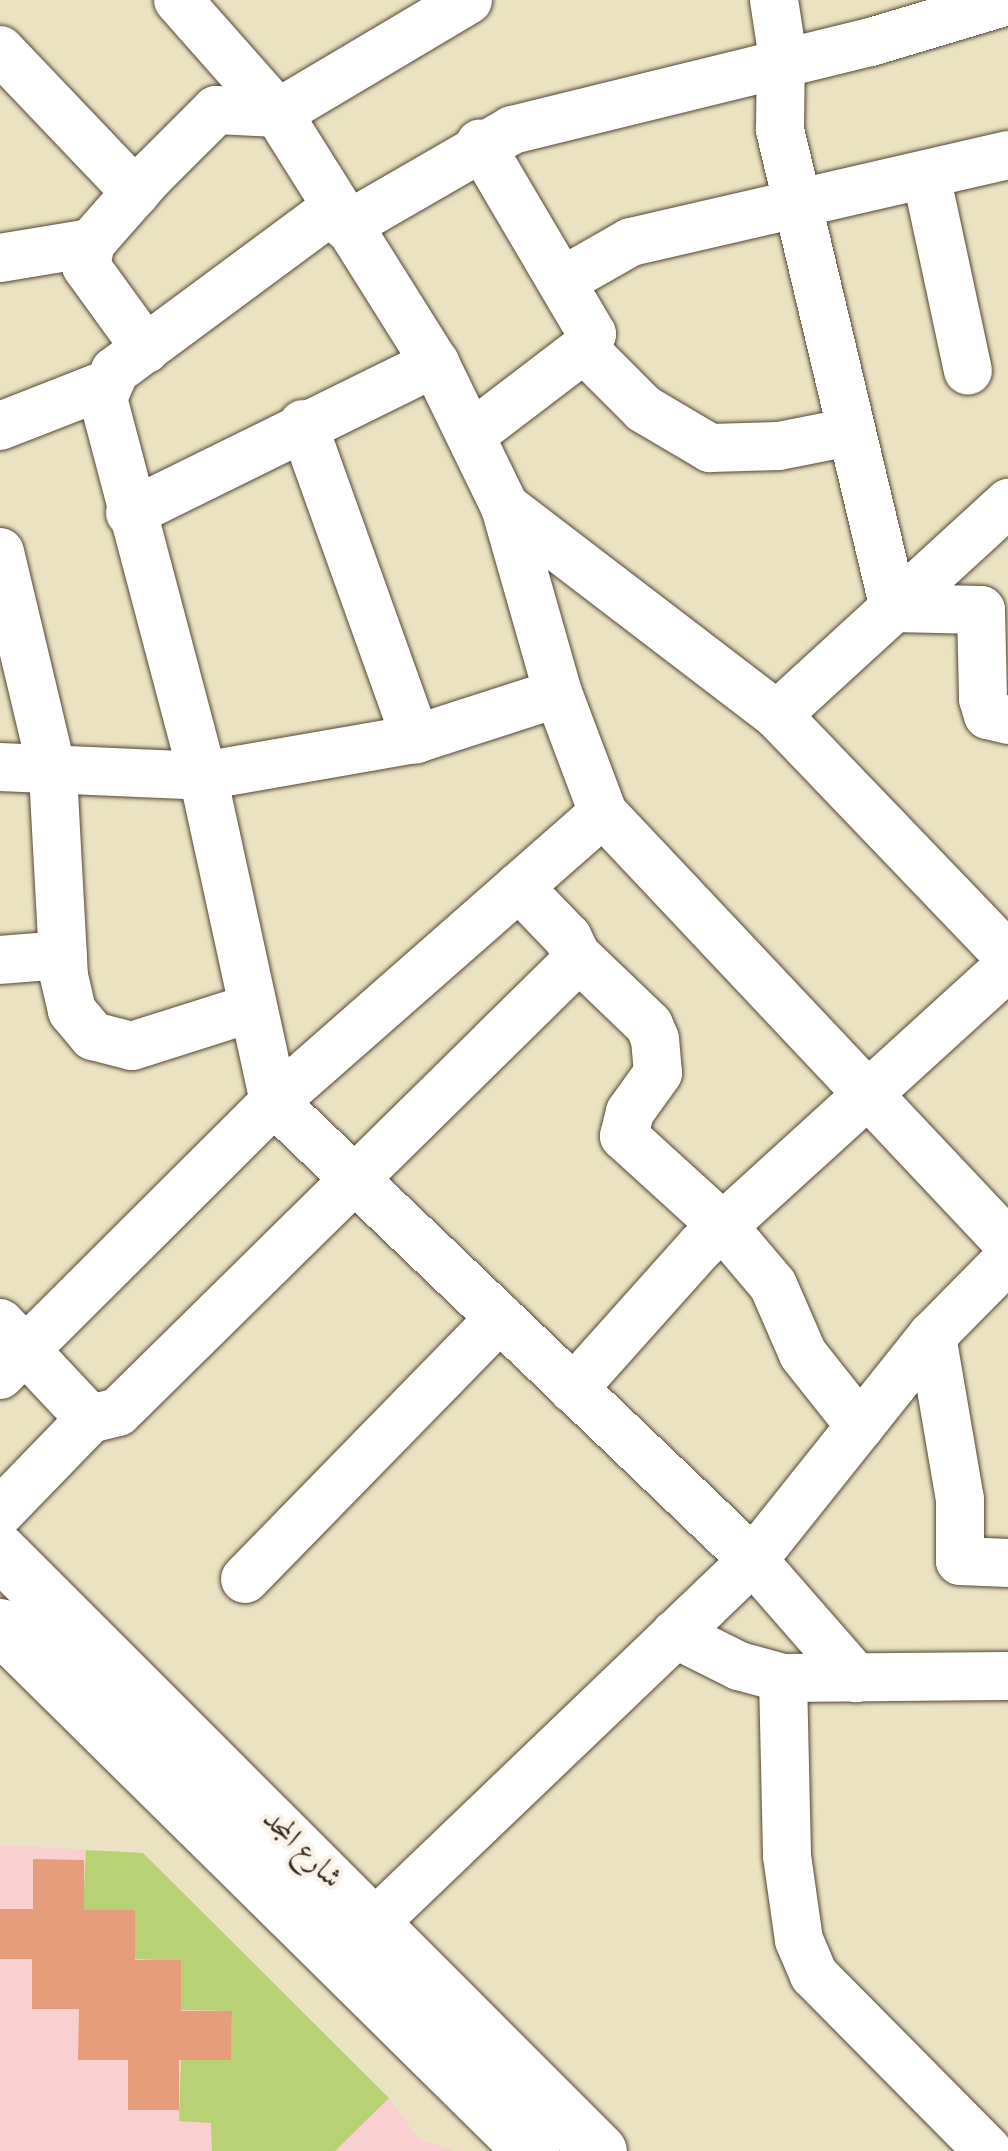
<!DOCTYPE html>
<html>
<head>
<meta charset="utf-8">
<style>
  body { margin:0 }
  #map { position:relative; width:1008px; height:2151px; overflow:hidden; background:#eae2c1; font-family:"Sorts Mill Goudy",Amiri,serif }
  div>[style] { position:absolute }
  .built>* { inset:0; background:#f7d0cf }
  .green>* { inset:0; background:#b9d175 }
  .building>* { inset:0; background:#e59d7b }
  .roads { filter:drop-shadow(0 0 2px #554636) drop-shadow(0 0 2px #554636) }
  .minor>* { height:48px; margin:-24px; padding:0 24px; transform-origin:24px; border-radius:24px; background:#fff }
  .major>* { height:55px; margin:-27.5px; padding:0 27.5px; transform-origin:27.5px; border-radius:27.5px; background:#fff }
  span { translate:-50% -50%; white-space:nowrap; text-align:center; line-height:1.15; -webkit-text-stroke:9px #f7f3e8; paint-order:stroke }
  .street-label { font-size:30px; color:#3b2a1e }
</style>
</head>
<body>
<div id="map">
  <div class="built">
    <div style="clip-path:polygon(0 1845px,143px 1853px,389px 2098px,418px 2138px,453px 2151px,0 2151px)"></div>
  </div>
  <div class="green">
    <div style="clip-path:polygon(86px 1850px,143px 1853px,389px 2098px,335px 2151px,212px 2151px,211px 2123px,179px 2121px,181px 2060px,231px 2060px,232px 2011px,181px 2010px,181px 1961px,135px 1959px,135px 1910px,84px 1910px,31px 1959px,31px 1909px,83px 1909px)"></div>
  </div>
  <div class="building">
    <div style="clip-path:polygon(33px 1859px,84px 1860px,84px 1910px,135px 1910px,135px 1960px,181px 1960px,181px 2011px,232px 2011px,231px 2060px,179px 2060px,179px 2110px,128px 2110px,128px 2060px,78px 2060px,79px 2009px,32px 2009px,32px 1959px,0 1959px,0 1909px,33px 1909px)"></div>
  </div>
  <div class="roads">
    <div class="minor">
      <div style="left:178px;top:0;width:151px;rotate:48.5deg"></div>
      <div style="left:278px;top:113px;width:295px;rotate:57.9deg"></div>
      <div style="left:435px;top:363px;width:160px;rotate:64.1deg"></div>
      <div style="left:505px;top:507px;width:193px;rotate:74.1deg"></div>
      <div style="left:558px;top:693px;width:128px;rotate:69.4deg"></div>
      <div style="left:603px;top:813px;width:591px;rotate:46.71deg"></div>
      <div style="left:774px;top:0;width:47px;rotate:81.3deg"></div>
      <div style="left:781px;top:46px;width:84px;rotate:90.7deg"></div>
      <div style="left:780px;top:130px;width:491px;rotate:76.6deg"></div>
      <div style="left:894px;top:608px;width:87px;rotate:1.3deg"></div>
      <div style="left:981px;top:610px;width:89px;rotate:88.7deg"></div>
      <div style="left:983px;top:699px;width:17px;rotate:73deg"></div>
      <div style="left:988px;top:715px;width:21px;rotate:14deg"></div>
      <div style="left:0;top:50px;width:197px;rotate:46.4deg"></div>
      <div style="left:926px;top:175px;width:200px;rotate:77.9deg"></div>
      <div style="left:335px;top:208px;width:274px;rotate:143.5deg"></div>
      <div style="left:115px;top:371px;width:30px;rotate:114deg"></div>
      <div style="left:103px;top:398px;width:391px;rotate:75.2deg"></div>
      <div style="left:203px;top:776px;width:334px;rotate:77.7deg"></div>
      <div style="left:274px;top:1102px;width:663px;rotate:43.72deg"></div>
      <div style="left:753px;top:1560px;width:157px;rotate:48.9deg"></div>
      <div style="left:346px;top:226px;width:192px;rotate:-30deg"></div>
      <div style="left:512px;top:130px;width:370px;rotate:-13.8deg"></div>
      <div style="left:871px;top:42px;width:143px;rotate:-16.7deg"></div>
      <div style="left:0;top:258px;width:92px;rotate:-9.4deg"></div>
      <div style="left:564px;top:280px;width:77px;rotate:-29.6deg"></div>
      <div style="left:631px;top:242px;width:387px;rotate:-13deg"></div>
      <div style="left:146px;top:349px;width:102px;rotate:-125.9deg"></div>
      <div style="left:86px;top:266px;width:24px;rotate:-78deg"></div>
      <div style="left:91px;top:243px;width:91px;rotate:-48.6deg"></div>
      <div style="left:151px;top:175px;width:92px;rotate:-45deg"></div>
      <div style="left:216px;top:110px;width:62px;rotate:2.8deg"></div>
      <div style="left:278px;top:113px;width:221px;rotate:-30.7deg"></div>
      <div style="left:584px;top:349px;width:85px;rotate:45deg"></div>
      <div style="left:644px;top:409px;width:77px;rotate:30.6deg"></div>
      <div style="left:710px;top:448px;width:69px;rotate:-1.7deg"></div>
      <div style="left:779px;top:446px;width:72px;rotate:-11.2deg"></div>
      <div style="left:303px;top:424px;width:335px;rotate:70.3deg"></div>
      <div style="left:0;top:426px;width:115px;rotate:-21.4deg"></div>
      <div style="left:471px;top:435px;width:142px;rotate:-37.3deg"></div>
      <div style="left:584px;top:349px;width:17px;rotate:-62deg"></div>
      <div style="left:592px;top:334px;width:221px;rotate:-120.5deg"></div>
      <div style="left:505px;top:507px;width:342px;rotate:37.4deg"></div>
      <div style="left:777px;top:715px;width:334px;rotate:46.2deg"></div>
      <div style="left:130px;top:513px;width:340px;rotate:-26.2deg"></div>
      <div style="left:0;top:552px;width:228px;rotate:76.6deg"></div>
      <div style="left:53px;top:774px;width:202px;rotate:86.9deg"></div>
      <div style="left:64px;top:976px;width:36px;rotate:77deg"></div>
      <div style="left:72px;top:1011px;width:33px;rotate:50deg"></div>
      <div style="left:93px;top:1036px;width:40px;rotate:14.4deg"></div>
      <div style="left:132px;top:1046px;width:126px;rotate:-17.6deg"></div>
      <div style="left:777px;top:715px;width:314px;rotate:-42.5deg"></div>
      <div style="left:0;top:767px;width:203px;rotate:2.5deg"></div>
      <div style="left:203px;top:776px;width:216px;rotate:-9.9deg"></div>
      <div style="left:416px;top:739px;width:149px;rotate:-17.9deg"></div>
      <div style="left:576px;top:955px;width:101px;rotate:43.8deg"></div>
      <div style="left:649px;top:1025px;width:15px;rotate:67deg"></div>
      <div style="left:655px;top:1039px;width:34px;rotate:85deg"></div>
      <div style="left:658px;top:1073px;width:48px;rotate:125.7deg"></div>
      <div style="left:630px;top:1112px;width:25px;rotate:104deg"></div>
      <div style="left:624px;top:1136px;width:134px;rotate:42.3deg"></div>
      <div style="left:723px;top:1226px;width:77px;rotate:49.7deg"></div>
      <div style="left:773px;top:1285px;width:75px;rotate:66.5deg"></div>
      <div style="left:803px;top:1354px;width:92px;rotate:51.6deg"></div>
      <div style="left:0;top:960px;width:63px;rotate:-4.5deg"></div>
      <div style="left:0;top:1323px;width:132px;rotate:46.8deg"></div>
      <div style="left:90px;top:1419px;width:29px;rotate:-14deg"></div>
      <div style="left:118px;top:1412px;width:637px;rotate:-44.55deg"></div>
      <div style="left:572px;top:965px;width:11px;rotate:-68deg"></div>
      <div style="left:576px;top:955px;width:19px;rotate:-115deg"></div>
      <div style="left:568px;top:938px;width:71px;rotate:-133.9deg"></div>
      <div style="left:932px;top:1336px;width:165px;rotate:80.3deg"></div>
      <div style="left:960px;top:1499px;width:62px;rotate:90deg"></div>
      <div style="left:960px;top:1561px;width:48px;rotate:2.4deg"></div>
      <div style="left:0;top:1375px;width:387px;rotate:-44.9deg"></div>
      <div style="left:274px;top:1102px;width:438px;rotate:-41.3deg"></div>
      <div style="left:573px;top:1389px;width:192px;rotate:-48.2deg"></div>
      <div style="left:701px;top:1246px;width:415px;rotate:-42.3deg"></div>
      <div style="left:0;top:1512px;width:129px;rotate:-45.9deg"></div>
      <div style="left:245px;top:1579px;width:365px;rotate:-45.7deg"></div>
      <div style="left:675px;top:1634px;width:72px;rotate:26.6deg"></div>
      <div style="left:739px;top:1666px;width:46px;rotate:15.3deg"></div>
      <div style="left:783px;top:1678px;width:225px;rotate:-0.5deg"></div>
      <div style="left:783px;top:1678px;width:178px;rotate:88.7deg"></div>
      <div style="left:787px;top:1856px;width:85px;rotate:81.9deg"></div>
      <div style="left:799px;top:1940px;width:38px;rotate:67deg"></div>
      <div style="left:814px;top:1975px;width:247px;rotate:45.3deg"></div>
      <div style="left:347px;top:1949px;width:562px;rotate:-43.77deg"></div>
      <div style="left:753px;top:1560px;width:287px;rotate:-51.4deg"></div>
      <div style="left:932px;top:1336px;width:108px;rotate:-45.4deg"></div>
    </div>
    <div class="major">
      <div style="left:0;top:1552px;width:847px;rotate:45deg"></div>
      <div style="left:0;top:1626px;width:747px;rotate:44.62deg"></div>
    </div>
  </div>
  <div class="street-label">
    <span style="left:301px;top:1850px;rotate:45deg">شارع المجد</span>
  </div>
</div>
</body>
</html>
